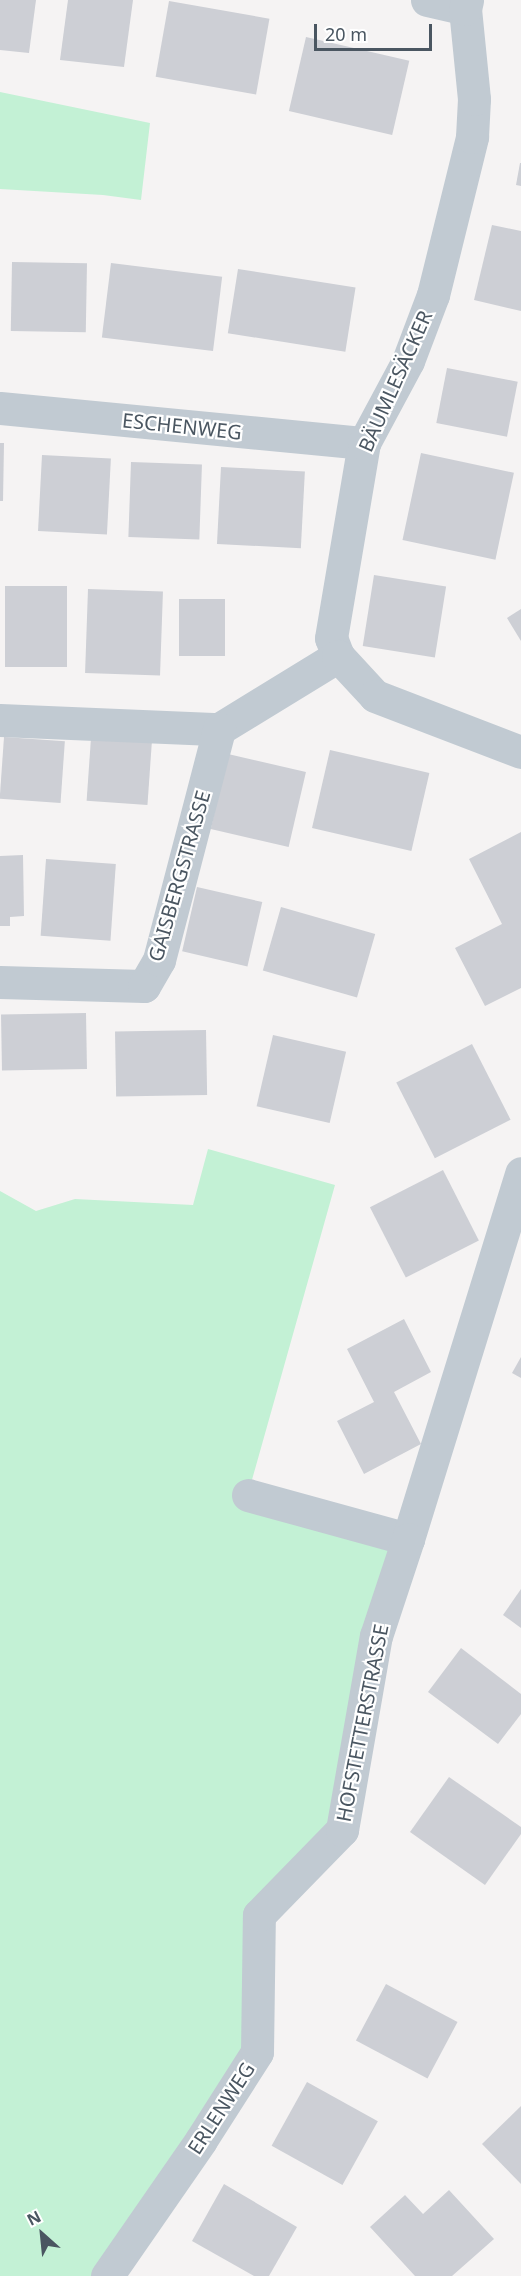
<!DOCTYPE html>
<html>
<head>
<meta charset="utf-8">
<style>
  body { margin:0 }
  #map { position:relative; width:521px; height:2276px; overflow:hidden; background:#f5f3f3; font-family:"Noto Sans",sans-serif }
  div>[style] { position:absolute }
  .green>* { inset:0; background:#c3f1d5 }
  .building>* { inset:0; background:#cdcfd5; transform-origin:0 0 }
  .minor>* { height:33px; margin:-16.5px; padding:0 16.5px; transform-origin:16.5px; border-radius:16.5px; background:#c1cad2 }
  span { translate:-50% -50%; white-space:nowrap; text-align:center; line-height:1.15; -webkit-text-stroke:4.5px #fff; paint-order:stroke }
  .street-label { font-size:20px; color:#4a5661 }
  .north { position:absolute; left:12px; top:2204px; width:60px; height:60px; -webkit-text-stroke:4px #fff; paint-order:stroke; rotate:333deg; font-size:16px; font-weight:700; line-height:24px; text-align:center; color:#4a5661 }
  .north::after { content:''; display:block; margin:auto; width:21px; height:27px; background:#4a5661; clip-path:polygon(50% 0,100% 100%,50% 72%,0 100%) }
  .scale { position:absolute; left:314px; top:24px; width:118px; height:27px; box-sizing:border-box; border:3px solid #4a5661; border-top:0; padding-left:8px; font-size:18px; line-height:21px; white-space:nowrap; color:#4a5661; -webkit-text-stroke:4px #fff; paint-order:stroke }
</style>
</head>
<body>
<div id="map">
  <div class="green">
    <div style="clip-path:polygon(0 92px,150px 123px,141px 200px,103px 195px,0 189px)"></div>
    <div style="clip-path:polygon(208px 1149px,335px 1185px,248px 1494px,408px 1539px,342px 1830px,259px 1915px,248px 2069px,98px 2276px,0 2276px,0 1191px,36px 1211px,75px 1199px,193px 1205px)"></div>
  </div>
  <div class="building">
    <div style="clip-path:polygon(0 0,36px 0,29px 53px,0 50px)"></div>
    <div style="clip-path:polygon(68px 0,133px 0,124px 67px,60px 60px)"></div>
    <div style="left:169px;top:1px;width:102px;height:77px;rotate:10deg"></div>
    <div style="left:306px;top:37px;width:106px;height:76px;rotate:13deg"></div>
    <div style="clip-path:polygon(520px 163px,521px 163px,521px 186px,516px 185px)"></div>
    <div style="clip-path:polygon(492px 225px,521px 231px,521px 311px,474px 300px)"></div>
    <div style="left:12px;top:262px;width:75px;height:69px;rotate:1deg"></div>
    <div style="left:111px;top:263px;width:112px;height:75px;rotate:7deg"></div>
    <div style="left:238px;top:269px;width:119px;height:65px;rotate:9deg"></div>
    <div style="left:447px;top:368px;width:72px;height:56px;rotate:11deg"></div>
    <div style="clip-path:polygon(0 443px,4px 443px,3px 501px,0 501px)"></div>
    <div style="left:421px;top:453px;width:95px;height:89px;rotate:12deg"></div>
    <div style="left:42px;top:455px;width:69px;height:76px;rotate:3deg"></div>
    <div style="left:131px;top:462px;width:71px;height:75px;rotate:2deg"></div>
    <div style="left:221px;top:467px;width:84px;height:77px;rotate:3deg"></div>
    <div style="left:374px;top:575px;width:73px;height:72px;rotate:9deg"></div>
    <div style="left:5px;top:586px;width:62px;height:81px"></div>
    <div style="left:88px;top:589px;width:75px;height:84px;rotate:2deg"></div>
    <div style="left:179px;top:599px;width:46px;height:57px"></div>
    <div style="clip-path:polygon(521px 609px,521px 641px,507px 618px)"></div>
    <div style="left:4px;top:737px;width:61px;height:62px;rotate:4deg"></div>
    <div style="left:91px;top:738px;width:61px;height:63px;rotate:4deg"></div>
    <div style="left:330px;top:750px;width:102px;height:80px;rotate:13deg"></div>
    <div style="left:228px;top:754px;width:80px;height:77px;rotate:13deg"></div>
    <div style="clip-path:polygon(521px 832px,521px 988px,485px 1006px,455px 948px,502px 924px,469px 859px)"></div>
    <div style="clip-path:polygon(23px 855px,24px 916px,10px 917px,10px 926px,0 926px,0 856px)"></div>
    <div style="left:46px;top:859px;width:70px;height:77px;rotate:4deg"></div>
    <div style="left:197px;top:887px;width:67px;height:66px;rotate:13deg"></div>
    <div style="left:281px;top:907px;width:98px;height:66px;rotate:16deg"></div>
    <div style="left:86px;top:1013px;width:56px;height:85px;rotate:89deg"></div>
    <div style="left:206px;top:1030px;width:65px;height:91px;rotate:89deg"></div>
    <div style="left:273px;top:1035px;width:75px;height:73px;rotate:13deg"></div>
    <div style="left:472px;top:1044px;width:85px;height:85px;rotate:63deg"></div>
    <div style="left:443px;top:1170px;width:79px;height:82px;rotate:63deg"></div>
    <div style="clip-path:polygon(404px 1319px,431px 1372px,394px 1392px,421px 1444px,364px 1474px,337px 1421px,374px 1402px,347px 1349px)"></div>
    <div style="clip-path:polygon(521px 1357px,521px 1378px,512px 1373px)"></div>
    <div style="clip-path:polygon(521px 1589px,521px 1628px,503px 1615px)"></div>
    <div style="clip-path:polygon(461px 1648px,521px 1694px,521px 1714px,498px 1744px,428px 1692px)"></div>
    <div style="clip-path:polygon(449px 1777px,521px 1827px,521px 1834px,485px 1885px,410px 1832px)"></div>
    <div style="left:386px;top:1984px;width:81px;height:64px;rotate:28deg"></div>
    <div style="left:307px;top:2082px;width:81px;height:73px;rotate:29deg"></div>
    <div style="clip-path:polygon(521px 2106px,521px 2184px,482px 2144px)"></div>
    <div style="clip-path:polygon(224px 2184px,297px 2227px,269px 2276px,254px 2276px,192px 2241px)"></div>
    <div style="clip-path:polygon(449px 2190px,494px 2239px,452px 2276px,415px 2276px,370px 2227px,405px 2195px,423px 2214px)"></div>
  </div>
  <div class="minor">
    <div style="left:427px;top:0;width:39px;rotate:13deg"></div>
    <div style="left:0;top:408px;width:366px;rotate:5.5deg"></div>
    <div style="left:338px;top:656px;width:19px;rotate:-111deg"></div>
    <div style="left:331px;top:638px;width:198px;rotate:-80.4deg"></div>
    <div style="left:364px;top:443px;width:93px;rotate:-61.8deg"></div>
    <div style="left:408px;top:361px;width:71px;rotate:-69.3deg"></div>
    <div style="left:433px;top:295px;width:163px;rotate:-76.1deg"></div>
    <div style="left:472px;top:137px;width:38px;rotate:-87deg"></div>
    <div style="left:474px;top:99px;width:90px;rotate:-95.7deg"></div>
    <div style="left:465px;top:9px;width:9px;rotate:-77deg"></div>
    <div style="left:0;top:720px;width:219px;rotate:2.4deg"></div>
    <div style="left:219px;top:729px;width:140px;rotate:-31.5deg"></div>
    <div style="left:338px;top:656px;width:54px;rotate:47.2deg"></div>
    <div style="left:375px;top:696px;width:156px;rotate:21deg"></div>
    <div style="left:0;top:982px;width:144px;rotate:1.6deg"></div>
    <div style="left:144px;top:986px;width:30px;rotate:-60deg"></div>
    <div style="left:159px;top:960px;width:239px;rotate:-75.4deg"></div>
    <div style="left:248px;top:1495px;width:166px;rotate:15.4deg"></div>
    <div style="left:408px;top:1539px;width:383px;rotate:-72.8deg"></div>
    <div style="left:107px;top:2276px;width:165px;rotate:-55.3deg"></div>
    <div style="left:201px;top:2140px;width:104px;rotate:-57.5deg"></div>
    <div style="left:257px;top:2052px;width:137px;rotate:-89.2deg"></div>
    <div style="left:259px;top:1915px;width:119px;rotate:-45.7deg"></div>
    <div style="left:342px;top:1830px;width:197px;rotate:-80.1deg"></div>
    <div style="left:376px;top:1636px;width:102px;rotate:-71.7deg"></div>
  </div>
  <div class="street-label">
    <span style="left:395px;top:381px;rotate:-66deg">BÄUMLESÄCKER</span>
    <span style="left:182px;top:426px;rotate:6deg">ESCHENWEG</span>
    <span style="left:179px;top:876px;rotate:-74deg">GAISBERGSTRASSE</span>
    <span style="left:362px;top:1723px;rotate:-79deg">HOFSTETTERSTRASSE</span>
    <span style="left:221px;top:2108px;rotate:-57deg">ERLENWEG</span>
  </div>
  <div class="north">N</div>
  <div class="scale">20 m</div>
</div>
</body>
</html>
